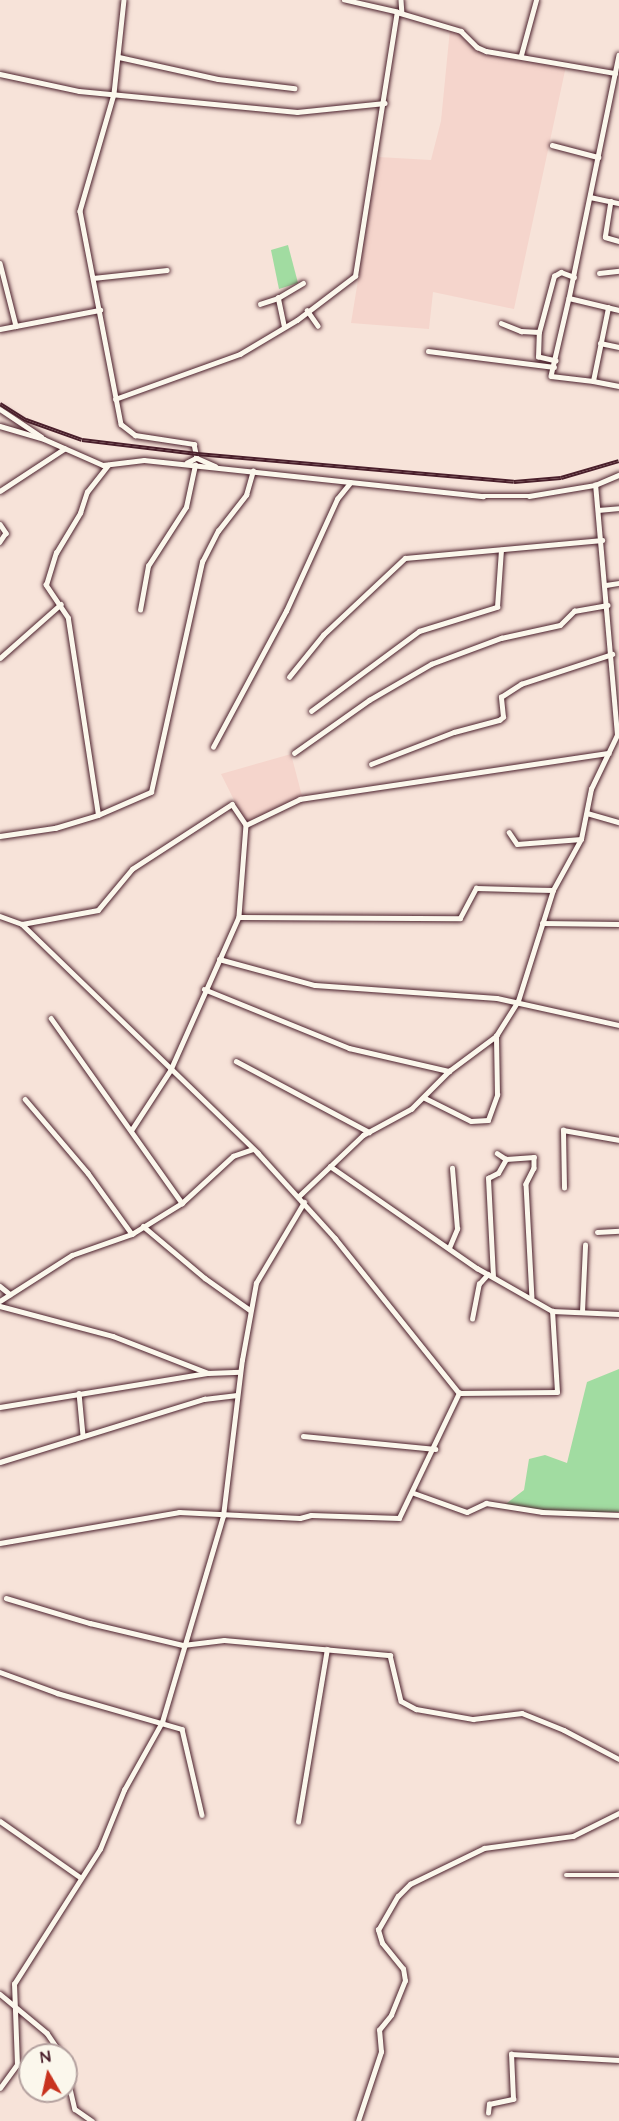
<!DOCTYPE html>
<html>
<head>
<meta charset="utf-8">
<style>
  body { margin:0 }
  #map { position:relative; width:619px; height:2121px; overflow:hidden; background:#f7e3d9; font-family:"Architects Daughter",sans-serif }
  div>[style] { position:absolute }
  .built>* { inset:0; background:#f5d5cc }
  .green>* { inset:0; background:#a1dca1 }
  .roads { filter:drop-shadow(0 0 2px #4a1f2b) drop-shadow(0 0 2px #4a1f2b) }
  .street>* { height:4.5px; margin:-2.25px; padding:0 2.25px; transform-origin:2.25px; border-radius:2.25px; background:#fbf7ec }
  .rail>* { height:4px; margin-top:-2px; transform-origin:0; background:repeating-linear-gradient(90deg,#fbf7ec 0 4.5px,#4a1f2b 0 9px); box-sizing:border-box; border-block:2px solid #4a1f2b }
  span { translate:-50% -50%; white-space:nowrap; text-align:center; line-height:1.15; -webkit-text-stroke:5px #fbf7ec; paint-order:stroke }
  .north { position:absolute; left:18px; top:2043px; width:60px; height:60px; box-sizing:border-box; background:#fbf7ec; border:2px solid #b4a19f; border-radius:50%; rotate:351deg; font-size:16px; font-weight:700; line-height:24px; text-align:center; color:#4a1f2b }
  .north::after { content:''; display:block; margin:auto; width:21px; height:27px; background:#c8321e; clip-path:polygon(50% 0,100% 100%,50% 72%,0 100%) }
</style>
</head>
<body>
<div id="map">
  <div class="built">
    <div style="clip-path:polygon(450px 29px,463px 34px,483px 55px,566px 66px,514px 309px,433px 292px,429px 329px,351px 323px,378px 157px,431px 160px,441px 121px)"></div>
    <div style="clip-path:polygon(291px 754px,302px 796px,246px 824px,221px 774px)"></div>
  </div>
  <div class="green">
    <div style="clip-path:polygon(288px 245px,298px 283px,279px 289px,271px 250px)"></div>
    <div style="clip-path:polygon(619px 1369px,619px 1512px,566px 1513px,503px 1506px,524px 1490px,529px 1459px,545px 1455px,567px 1463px,587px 1382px)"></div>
  </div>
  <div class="roads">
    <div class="street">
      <div style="left:124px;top:0;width:95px;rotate:96.1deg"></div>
      <div style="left:114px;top:94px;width:122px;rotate:106.2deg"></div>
      <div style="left:80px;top:211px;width:217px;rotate:79.1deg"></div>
      <div style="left:121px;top:424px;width:18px;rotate:38deg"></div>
      <div style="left:135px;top:435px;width:60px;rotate:8.7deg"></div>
      <div style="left:194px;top:444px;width:14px;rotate:78deg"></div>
      <div style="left:197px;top:458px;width:11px;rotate:153deg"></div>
      <div style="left:401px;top:0;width:13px;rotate:86deg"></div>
      <div style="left:397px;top:12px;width:67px;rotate:16.5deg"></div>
      <div style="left:461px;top:31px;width:23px;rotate:45deg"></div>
      <div style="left:477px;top:47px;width:10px;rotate:24deg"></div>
      <div style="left:486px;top:51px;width:131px;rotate:9.7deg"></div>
      <div style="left:521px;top:55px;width:57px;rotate:-74.7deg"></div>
      <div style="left:619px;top:55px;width:248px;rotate:101.6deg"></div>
      <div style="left:569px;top:298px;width:51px;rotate:13.5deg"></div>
      <div style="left:119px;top:57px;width:101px;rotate:12.5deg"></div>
      <div style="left:218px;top:79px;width:77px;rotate:6.8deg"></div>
      <div style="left:0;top:74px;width:81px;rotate:12.1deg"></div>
      <div style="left:79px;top:91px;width:219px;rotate:5.5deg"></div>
      <div style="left:297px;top:112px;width:88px;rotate:-5.8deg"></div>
      <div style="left:552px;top:145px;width:48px;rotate:14.6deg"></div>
      <div style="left:590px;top:197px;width:30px;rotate:12deg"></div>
      <div style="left:611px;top:201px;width:36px;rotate:99deg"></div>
      <div style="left:605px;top:237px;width:15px;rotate:16deg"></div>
      <div style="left:0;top:263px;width:65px;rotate:75.7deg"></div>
      <div style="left:599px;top:273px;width:20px;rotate:-6deg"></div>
      <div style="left:93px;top:278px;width:74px;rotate:-6.2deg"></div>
      <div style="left:569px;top:298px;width:80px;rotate:103deg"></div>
      <div style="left:551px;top:376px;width:42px;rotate:6.8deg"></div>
      <div style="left:593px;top:381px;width:75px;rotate:-78.4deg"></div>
      <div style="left:260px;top:304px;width:19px;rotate:-18deg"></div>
      <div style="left:307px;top:310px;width:19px;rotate:55deg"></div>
      <div style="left:501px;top:323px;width:22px;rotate:22deg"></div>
      <div style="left:521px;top:331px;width:18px;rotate:3deg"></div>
      <div style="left:284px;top:327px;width:30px;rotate:-102deg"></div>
      <div style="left:278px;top:298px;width:29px;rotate:-31deg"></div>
      <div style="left:0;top:329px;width:102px;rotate:-10.8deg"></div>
      <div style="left:600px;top:343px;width:19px;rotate:12deg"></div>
      <div style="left:428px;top:351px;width:127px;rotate:7.2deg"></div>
      <div style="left:556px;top:361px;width:18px;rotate:-167deg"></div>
      <div style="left:538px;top:357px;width:25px;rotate:-88deg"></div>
      <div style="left:539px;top:332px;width:58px;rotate:-75deg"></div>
      <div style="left:554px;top:276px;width:8px;rotate:-30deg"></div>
      <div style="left:561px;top:272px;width:14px;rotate:21deg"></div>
      <div style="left:593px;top:381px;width:26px;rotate:11deg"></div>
      <div style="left:115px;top:399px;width:133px;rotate:-19.8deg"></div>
      <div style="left:240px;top:354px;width:66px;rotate:-30.8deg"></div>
      <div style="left:297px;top:320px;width:73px;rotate:-37.2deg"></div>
      <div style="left:355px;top:276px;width:267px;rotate:-81deg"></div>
      <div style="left:397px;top:12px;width:54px;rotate:-167.2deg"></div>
      <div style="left:0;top:409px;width:50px;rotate:33.7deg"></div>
      <div style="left:0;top:426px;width:46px;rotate:16.5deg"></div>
      <div style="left:44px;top:439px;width:64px;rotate:23.8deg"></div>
      <div style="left:103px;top:465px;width:41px;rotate:-7deg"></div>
      <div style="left:144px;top:460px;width:341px;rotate:6.1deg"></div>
      <div style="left:483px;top:496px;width:46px"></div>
      <div style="left:529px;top:496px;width:67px;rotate:-9.5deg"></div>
      <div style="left:595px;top:485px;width:26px;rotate:-23deg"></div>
      <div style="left:197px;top:458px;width:20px;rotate:24deg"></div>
      <div style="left:0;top:491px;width:77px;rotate:-33.3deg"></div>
      <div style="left:598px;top:510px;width:21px;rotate:-5deg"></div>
      <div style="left:0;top:524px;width:11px;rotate:56deg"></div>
      <div style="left:6px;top:533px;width:11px;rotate:124deg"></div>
      <div style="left:606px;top:585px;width:13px;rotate:-9deg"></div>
      <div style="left:140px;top:610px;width:45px;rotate:-79.7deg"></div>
      <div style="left:148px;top:566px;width:70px;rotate:-57.2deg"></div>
      <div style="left:186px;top:507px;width:43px;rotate:-77.9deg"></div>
      <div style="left:0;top:658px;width:81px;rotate:-41.5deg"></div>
      <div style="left:289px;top:677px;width:54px;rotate:-51deg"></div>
      <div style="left:323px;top:635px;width:112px;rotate:-43.2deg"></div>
      <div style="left:405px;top:558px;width:198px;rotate:-5.2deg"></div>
      <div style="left:311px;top:711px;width:134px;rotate:-36.5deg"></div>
      <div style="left:419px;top:631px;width:82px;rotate:-17.1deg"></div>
      <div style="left:497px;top:607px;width:57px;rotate:-86deg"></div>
      <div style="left:213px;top:747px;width:154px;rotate:-61.8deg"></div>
      <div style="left:286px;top:611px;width:123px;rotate:-65.5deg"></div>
      <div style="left:337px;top:499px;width:21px;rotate:-51deg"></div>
      <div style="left:294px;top:753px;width:92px;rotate:-35.2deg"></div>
      <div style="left:369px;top:700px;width:72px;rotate:-30.1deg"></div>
      <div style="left:431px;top:664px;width:75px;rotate:-20.4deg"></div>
      <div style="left:501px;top:638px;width:60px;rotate:-12.4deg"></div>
      <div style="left:560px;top:625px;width:20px;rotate:-45deg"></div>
      <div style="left:574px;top:611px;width:34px;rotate:-10deg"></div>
      <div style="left:371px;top:764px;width:89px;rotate:-21.1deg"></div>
      <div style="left:454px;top:732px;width:47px;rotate:-14.9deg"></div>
      <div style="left:499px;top:720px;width:5px;rotate:-37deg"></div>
      <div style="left:503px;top:717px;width:20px;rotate:-96deg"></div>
      <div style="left:501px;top:697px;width:24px;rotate:-33deg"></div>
      <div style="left:521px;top:684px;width:96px;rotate:-18.2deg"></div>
      <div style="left:587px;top:813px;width:33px;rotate:16deg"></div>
      <div style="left:98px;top:815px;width:58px;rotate:-23.5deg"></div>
      <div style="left:151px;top:792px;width:236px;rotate:-77.5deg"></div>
      <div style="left:202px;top:562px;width:35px;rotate:-63deg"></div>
      <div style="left:218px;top:531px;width:46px;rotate:-52.1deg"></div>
      <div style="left:246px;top:495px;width:25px;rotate:-74deg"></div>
      <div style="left:246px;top:825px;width:60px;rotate:-25.7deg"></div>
      <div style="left:300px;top:799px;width:312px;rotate:-8.5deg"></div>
      <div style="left:509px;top:832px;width:14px;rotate:56deg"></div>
      <div style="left:517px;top:844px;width:64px;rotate:-4.5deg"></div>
      <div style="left:0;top:836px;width:56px;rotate:-8.3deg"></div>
      <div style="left:55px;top:828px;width:45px;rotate:-16.8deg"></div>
      <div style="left:98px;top:815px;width:199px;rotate:-98.7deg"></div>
      <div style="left:68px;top:618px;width:40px;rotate:-124deg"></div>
      <div style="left:46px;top:585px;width:34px;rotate:-73deg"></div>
      <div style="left:56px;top:553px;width:47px;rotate:-59deg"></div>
      <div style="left:80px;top:513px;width:22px;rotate:-72deg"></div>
      <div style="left:87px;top:492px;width:34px;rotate:-52deg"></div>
      <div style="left:0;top:916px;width:23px;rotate:20deg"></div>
      <div style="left:22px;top:924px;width:329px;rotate:44.1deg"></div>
      <div style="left:258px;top:1153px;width:115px;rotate:47.8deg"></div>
      <div style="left:335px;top:1238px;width:198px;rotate:51.3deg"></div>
      <div style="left:459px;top:1393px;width:98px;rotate:-0.6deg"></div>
      <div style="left:557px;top:1392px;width:81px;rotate:-93.5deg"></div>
      <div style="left:239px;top:917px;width:221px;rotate:0.3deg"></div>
      <div style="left:460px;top:918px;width:34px;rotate:-62deg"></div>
      <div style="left:476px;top:888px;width:77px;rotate:1.5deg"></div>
      <div style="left:542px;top:923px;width:77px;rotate:0.7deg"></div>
      <div style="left:22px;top:924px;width:77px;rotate:-10.4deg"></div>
      <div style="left:98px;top:910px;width:53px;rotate:-50.3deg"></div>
      <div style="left:132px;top:869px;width:119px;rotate:-33deg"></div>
      <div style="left:232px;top:804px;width:25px;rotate:56deg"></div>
      <div style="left:246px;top:825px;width:92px;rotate:94.4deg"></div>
      <div style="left:239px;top:917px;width:167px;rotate:114deg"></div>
      <div style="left:171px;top:1070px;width:72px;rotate:123deg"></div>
      <div style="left:219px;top:959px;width:99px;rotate:15.2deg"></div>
      <div style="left:315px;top:985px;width:182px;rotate:4.1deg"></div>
      <div style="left:497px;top:998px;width:125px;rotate:12.5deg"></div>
      <div style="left:204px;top:989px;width:157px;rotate:22.1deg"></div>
      <div style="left:349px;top:1048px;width:103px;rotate:13deg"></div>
      <div style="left:51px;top:1018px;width:227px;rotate:54.7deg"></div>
      <div style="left:236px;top:1061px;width:151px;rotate:28.1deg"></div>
      <div style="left:425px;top:1098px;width:51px;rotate:26.6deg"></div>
      <div style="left:471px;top:1121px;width:17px;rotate:-3deg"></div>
      <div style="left:488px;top:1120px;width:27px;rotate:-70deg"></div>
      <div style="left:497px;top:1095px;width:59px;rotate:-91deg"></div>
      <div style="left:25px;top:1099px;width:97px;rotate:49.6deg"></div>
      <div style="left:88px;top:1173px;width:75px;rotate:54.2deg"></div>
      <div style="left:497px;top:1153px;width:11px;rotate:34deg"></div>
      <div style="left:506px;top:1159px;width:28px;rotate:-4deg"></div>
      <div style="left:534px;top:1157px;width:11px;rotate:90deg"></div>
      <div style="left:534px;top:1168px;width:18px;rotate:117deg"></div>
      <div style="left:526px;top:1184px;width:113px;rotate:87deg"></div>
      <div style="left:330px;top:1166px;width:179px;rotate:34.8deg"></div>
      <div style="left:477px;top:1268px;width:86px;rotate:29.8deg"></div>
      <div style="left:552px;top:1311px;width:67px;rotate:2.6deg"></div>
      <div style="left:564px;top:1188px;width:58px;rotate:-91deg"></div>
      <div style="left:563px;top:1130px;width:57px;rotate:10.1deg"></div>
      <div style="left:298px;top:1197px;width:90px;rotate:-43.6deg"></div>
      <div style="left:363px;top:1135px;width:55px;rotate:-28.4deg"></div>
      <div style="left:411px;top:1109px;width:54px;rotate:-45deg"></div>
      <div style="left:449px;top:1071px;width:59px;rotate:-36.7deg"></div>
      <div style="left:496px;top:1036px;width:41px;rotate:-57.8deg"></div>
      <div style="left:518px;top:1001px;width:116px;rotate:-72.5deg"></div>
      <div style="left:553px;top:890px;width:58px;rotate:-61.2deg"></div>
      <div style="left:581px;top:839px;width:51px;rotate:-78.7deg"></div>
      <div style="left:591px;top:789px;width:60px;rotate:-64.3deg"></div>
      <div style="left:617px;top:735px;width:251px;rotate:-95deg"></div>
      <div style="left:143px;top:1226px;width:81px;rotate:40deg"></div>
      <div style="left:205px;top:1278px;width:55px;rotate:35.4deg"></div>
      <div style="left:597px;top:1232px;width:22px;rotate:-3deg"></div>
      <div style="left:449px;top:1248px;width:21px;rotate:-67deg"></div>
      <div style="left:457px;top:1229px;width:61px;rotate:-94.7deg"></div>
      <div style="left:493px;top:1277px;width:99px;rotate:-92.9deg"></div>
      <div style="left:488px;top:1178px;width:11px;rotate:-27deg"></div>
      <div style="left:498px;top:1173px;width:16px;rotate:-60deg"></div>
      <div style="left:0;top:1286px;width:13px;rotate:39deg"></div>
      <div style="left:0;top:1301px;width:85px;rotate:-32.6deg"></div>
      <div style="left:72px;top:1255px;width:64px;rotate:-19.3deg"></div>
      <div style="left:132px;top:1234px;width:59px;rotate:-31.8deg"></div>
      <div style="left:182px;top:1203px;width:69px;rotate:-42.7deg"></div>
      <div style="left:233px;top:1156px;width:21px;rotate:-19deg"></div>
      <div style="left:0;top:1306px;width:117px;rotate:14.9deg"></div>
      <div style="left:113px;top:1336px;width:100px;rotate:21.2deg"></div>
      <div style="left:582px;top:1312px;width:67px;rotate:-87.4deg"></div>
      <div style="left:472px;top:1319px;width:36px;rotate:-79deg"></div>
      <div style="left:479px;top:1284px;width:13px;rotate:-48deg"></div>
      <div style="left:79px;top:1393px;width:42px;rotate:84.6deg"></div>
      <div style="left:0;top:1407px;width:211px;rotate:-9.3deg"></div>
      <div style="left:208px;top:1373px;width:32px;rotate:-2deg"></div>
      <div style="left:303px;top:1436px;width:133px;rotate:5.6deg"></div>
      <div style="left:0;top:1462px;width:214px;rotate:-17.2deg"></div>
      <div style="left:204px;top:1399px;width:33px;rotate:-7deg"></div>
      <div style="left:414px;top:1493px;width:56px;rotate:19.7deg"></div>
      <div style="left:467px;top:1512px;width:21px;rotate:-25deg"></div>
      <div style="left:486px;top:1503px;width:57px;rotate:9.1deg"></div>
      <div style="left:542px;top:1512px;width:77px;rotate:2.2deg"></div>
      <div style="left:0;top:1543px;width:182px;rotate:-9.8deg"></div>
      <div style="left:179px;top:1512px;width:121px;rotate:2.8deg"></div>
      <div style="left:300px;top:1518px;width:11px;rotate:-15deg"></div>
      <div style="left:311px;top:1515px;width:88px;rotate:2deg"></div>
      <div style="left:399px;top:1518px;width:139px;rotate:-64.4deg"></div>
      <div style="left:6px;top:1598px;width:88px;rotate:16.6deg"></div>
      <div style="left:90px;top:1623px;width:96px;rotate:13.3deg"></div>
      <div style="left:183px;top:1645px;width:41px;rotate:-7deg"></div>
      <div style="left:224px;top:1640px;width:167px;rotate:5.2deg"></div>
      <div style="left:390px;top:1655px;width:47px;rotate:76.6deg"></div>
      <div style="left:401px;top:1701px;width:17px;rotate:28deg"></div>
      <div style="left:416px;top:1709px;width:58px;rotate:10deg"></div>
      <div style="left:473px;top:1719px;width:49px;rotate:-7deg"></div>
      <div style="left:522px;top:1713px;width:45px;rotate:22deg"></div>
      <div style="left:564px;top:1730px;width:62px;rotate:27.8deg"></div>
      <div style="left:0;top:1672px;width:61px;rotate:20.2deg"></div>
      <div style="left:57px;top:1693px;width:130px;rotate:16.1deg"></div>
      <div style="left:182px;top:1729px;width:88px;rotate:76.9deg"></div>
      <div style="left:0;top:1821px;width:98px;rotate:35deg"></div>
      <div style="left:298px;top:1822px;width:175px;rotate:-80.5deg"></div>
      <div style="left:566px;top:1875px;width:53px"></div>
      <div style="left:0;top:1994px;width:61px;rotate:39.7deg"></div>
      <div style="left:47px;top:2033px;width:27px;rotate:56deg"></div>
      <div style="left:66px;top:2071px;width:39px;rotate:77deg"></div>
      <div style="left:75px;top:2109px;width:21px;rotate:35deg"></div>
      <div style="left:0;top:2088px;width:29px;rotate:-54deg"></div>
      <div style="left:17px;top:2065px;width:81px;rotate:-92.1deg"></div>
      <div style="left:14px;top:1984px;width:160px;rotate:-57.5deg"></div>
      <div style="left:100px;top:1849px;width:64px;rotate:-67.9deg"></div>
      <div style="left:124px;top:1790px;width:78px;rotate:-60.8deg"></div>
      <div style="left:162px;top:1722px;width:215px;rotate:-73.5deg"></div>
      <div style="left:223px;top:1516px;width:157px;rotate:-83.1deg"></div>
      <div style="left:242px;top:1360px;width:78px;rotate:-79.7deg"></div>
      <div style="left:256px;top:1283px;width:94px;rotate:-59.3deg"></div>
      <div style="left:488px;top:2113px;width:9px;rotate:-84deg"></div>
      <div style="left:489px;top:2104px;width:25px;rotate:-12deg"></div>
      <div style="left:513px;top:2099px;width:45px;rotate:-92.5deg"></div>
      <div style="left:511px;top:2054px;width:108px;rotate:3.2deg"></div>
      <div style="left:358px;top:2121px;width:73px;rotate:-71.6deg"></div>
      <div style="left:381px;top:2052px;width:22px;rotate:-95deg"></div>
      <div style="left:379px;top:2030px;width:19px;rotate:-51deg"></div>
      <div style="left:391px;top:2015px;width:37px;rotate:-68deg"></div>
      <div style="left:405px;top:1981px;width:12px;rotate:-99deg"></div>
      <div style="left:403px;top:1969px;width:33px;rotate:-129deg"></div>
      <div style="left:382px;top:1943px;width:14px;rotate:-107deg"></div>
      <div style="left:378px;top:1930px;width:39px;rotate:-60deg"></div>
      <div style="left:398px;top:1896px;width:17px;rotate:-45deg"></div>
      <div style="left:410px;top:1884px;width:82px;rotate:-25.9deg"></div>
      <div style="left:484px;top:1848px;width:90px;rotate:-7.7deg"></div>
      <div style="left:573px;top:1836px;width:51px;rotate:-26.6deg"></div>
    </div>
  </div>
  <div class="rail">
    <div style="left:0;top:404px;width:31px;rotate:32deg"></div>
    <div style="left:26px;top:420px;width:59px;rotate:19.7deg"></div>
    <div style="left:82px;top:440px;width:116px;rotate:6.9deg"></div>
    <div style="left:197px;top:454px;width:318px;rotate:5deg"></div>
    <div style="left:514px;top:482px;width:47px;rotate:-4.9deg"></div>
    <div style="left:561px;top:478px;width:60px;rotate:-16.3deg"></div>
  </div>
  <div class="north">N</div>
</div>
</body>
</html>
